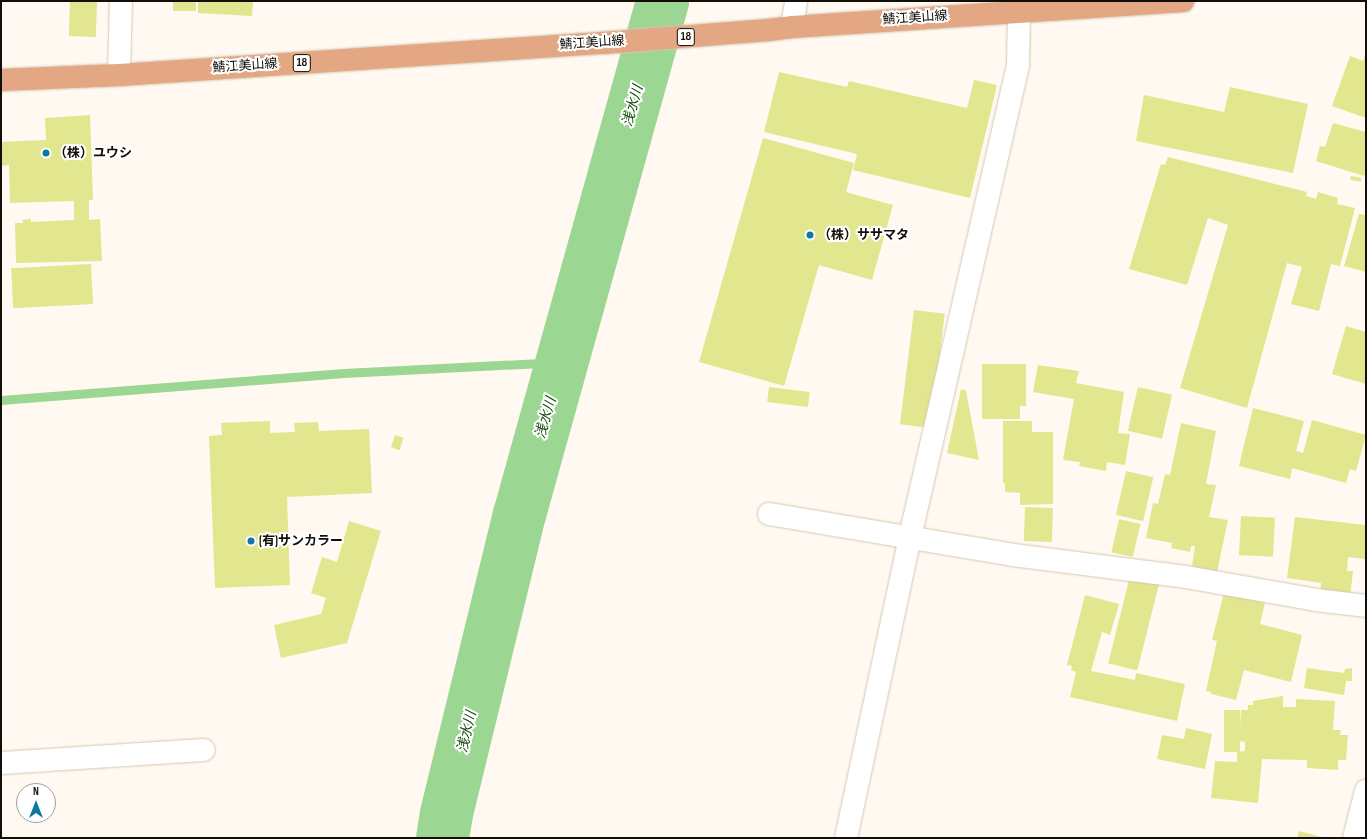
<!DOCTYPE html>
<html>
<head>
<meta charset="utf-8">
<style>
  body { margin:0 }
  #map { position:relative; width:1367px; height:839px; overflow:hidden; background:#fff9f1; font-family:"Sofia Sans Condensed","Noto Sans JP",sans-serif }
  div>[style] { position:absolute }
  .stream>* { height:9px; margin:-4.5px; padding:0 4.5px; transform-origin:4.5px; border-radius:4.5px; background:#9cd693 }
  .river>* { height:53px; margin:-26.5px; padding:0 26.5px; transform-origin:26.5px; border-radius:26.5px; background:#9cd693 }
  .building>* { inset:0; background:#e2e68f; transform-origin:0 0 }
  .roads { filter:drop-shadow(0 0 1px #d5c7b2) drop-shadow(0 0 1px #d5c7b2) }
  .street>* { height:22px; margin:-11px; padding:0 11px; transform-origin:11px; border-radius:11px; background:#fff }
  .primary>* { height:22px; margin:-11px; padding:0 11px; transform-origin:11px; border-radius:11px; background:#e3a783 }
  .dots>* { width:11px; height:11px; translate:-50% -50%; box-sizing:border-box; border:2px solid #fff; border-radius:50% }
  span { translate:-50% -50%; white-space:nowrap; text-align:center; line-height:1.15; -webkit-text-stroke:4px #fff; paint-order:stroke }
  .shield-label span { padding:1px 3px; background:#fff; border:1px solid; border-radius:3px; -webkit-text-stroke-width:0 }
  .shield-label { font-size:12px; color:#130e07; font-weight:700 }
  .street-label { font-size:13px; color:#130e07 }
  .poi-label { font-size:13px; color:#130e07; font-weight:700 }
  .left { translate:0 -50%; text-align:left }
  .water-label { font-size:14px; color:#144d0b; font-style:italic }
  .frame { position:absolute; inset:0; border:2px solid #130e07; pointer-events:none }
  .north { position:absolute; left:16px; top:783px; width:40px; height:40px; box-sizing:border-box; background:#fff; border:1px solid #a19f9c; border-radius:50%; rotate:0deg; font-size:11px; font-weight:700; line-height:16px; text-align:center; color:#130e07 }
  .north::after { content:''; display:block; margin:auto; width:14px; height:18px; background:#0d77a2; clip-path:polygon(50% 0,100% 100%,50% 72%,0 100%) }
</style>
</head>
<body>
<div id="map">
  <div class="stream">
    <div style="left:1px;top:400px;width:344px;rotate:-4.5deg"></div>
    <div style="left:344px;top:373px;width:218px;rotate:-2.9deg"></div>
  </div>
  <div class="river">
    <div style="left:442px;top:838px;width:25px;rotate:-81deg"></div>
    <div style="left:446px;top:813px;width:308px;rotate:-76.3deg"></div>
    <div style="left:519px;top:514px;width:533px;rotate:-74.42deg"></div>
  </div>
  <div class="building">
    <div style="left:70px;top:1px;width:27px;height:35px;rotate:2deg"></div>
    <div style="left:173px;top:1px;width:23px;height:10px"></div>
    <div style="clip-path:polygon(198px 1px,253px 1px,252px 16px,198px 13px)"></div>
    <div style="clip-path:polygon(1366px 53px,1366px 118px,1332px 106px,1350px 56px,1363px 61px)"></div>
    <div style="clip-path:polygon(779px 72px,847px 87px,849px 81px,967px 108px,974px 80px,997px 85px,970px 198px,853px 170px,857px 154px,764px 132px)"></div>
    <div style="clip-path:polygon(1230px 87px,1308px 104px,1293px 173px,1136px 141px,1144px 95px,1224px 112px)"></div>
    <div style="clip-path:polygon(90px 115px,93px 200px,89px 200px,89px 220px,100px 219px,102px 261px,16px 263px,15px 223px,23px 223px,22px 220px,31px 219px,31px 222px,74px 220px,74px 201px,10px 203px,9px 165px,1px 166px,1px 142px,46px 140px,45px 118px)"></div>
    <div style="clip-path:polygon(1333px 123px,1366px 132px,1366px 170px,1364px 176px,1316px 161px,1320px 146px,1325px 147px)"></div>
    <div style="clip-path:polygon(763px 138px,854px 163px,846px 192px,893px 205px,872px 280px,819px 265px,784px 386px,699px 362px)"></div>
    <div style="clip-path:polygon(1168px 157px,1307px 192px,1306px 196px,1316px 199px,1318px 192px,1338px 198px,1337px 204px,1355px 208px,1340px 266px,1331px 264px,1319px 311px,1291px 304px,1302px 267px,1287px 263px,1247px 408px,1180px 388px,1228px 225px,1208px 218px,1187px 285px,1129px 269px,1161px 164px,1165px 165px)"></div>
    <div style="left:1351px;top:176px;width:11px;height:4px;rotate:10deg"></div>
    <div style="clip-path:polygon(1359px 214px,1366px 215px,1366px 272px,1344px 266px)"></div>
    <div style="left:91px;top:264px;width:40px;height:80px;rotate:87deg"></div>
    <div style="left:914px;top:310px;width:31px;height:115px;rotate:7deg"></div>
    <div style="clip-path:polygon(1346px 326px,1366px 332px,1366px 384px,1332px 374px)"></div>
    <div style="clip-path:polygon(982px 364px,1026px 364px,1026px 406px,1020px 406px,1020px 419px,982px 419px)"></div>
    <div style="clip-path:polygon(1038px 365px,1079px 371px,1076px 383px,1124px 392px,1118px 433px,1130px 434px,1125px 465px,1107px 462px,1106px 471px,1079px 466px,1080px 462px,1063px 460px,1074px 399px,1033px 392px)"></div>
    <div style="left:769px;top:387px;width:41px;height:15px;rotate:7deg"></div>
    <div style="left:1138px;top:387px;width:35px;height:45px;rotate:13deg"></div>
    <div style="clip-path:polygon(961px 389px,966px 391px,979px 460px,947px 453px)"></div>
    <div style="clip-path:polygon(1253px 408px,1304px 421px,1296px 451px,1303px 453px,1312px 420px,1366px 435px,1356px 471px,1350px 469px,1346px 483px,1292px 468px,1290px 479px,1239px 466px)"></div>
    <div style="clip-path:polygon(270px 421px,270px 433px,295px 432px,294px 423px,318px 422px,319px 431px,369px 429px,372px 493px,287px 497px,290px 585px,215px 588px,209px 436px,222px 435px,221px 423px)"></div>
    <div style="clip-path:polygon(1003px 421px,1032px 421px,1032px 432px,1053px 432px,1053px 504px,1020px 505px,1020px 493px,1005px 492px,1005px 483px,1003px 483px)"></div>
    <div style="clip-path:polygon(1181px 423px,1216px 431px,1206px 484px,1216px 485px,1209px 517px,1228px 520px,1217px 572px,1192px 566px,1195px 546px,1191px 546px,1190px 552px,1171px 548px,1172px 543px,1146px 538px,1153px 503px,1158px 504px,1165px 474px,1170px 475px)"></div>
    <div style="left:395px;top:435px;width:9px;height:13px;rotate:18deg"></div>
    <div style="left:1126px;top:471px;width:28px;height:45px;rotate:13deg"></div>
    <div style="left:1025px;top:507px;width:28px;height:34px;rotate:2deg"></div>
    <div style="left:1241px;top:516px;width:34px;height:39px;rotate:3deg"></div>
    <div style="clip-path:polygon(1295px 517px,1366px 525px,1365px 559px,1348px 557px,1347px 571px,1353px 571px,1350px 598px,1320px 594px,1321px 583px,1287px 578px)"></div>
    <div style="left:1119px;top:519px;width:22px;height:34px;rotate:13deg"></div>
    <div style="clip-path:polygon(349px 521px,381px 531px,347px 643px,281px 658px,274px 625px,321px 614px,326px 598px,311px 593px,322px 557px,337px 562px)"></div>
    <div style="left:1130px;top:576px;width:30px;height:90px;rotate:14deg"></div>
    <div style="clip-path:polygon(1224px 593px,1265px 603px,1260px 624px,1302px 635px,1291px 682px,1244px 670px,1236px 700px,1211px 694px,1211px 692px,1206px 691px,1217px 641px,1212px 640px)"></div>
    <div style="clip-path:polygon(1085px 595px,1119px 604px,1110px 635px,1102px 632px,1091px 671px,1135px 680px,1136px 673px,1185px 684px,1177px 721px,1070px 697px,1076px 672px,1071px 670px,1072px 666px,1067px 665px)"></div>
    <div style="clip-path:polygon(1307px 668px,1344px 673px,1345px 669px,1352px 668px,1352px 681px,1346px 681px,1344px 695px,1304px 688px)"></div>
    <div style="clip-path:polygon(1283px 696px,1283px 707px,1296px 707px,1296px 699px,1335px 701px,1333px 730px,1341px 730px,1340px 735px,1348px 735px,1346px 760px,1338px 760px,1338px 770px,1307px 768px,1307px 760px,1262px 759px,1258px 803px,1211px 798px,1215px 761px,1237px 762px,1237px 752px,1245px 751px,1245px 742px,1239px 741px,1241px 710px,1248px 710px,1248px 705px,1253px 705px,1253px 701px)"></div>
    <div style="left:1224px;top:710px;width:16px;height:42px"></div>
    <div style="clip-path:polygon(1186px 728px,1212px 734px,1205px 769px,1157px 759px,1162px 735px,1184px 739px)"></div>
    <div style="clip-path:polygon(1299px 831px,1307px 833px,1325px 838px,1297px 838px)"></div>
  </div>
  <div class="roads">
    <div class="street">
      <div style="left:792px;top:27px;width:26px;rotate:-81deg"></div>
      <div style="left:119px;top:75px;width:74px;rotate:-88.5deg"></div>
      <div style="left:769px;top:514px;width:247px;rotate:9.5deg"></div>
      <div style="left:1013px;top:555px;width:174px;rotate:7.2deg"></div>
      <div style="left:1186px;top:577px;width:132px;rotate:10deg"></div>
      <div style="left:1316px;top:600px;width:50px;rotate:6.8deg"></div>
      <div style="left:1px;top:763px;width:203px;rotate:-3.7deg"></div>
      <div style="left:846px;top:838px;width:308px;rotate:-78deg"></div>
      <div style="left:910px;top:537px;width:485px;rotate:-77.1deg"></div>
      <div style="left:1018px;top:64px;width:53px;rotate:-88.9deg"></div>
      <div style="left:1354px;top:838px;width:49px;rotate:-75.7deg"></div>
    </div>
    <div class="primary">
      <div style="left:1px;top:80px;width:118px;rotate:-2.4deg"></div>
      <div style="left:119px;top:75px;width:485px;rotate:-3.8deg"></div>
      <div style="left:603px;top:43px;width:166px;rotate:-4.5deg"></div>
      <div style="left:768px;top:30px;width:24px;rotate:-7deg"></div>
      <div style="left:792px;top:27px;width:392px;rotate:-3.8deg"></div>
    </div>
  </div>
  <div class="dots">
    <div style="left:46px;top:153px;background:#0d77a2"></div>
    <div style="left:810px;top:235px;background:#0d77a2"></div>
    <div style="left:251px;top:541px;background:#0d77a2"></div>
  </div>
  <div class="shield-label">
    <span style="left:686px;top:37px">18</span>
    <span style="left:302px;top:63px">18</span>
  </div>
  <div class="street-label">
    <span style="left:915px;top:18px;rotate:-4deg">鯖江美山線</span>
    <span style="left:592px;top:43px;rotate:-4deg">鯖江美山線</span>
    <span style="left:245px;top:66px;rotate:-4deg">鯖江美山線</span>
  </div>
  <div class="poi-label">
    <span class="left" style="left:54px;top:153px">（株）ユウシ</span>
    <span class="left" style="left:818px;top:235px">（株）ササマタ</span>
    <span class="left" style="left:259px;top:541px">(有)サンカラー</span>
  </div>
  <div class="water-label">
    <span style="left:633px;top:106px;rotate:-74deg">浅水川</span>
    <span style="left:546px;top:418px;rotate:-74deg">浅水川</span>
    <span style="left:467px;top:732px;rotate:-77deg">浅水川</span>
  </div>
  <div class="frame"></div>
  <div class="north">N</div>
</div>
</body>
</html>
